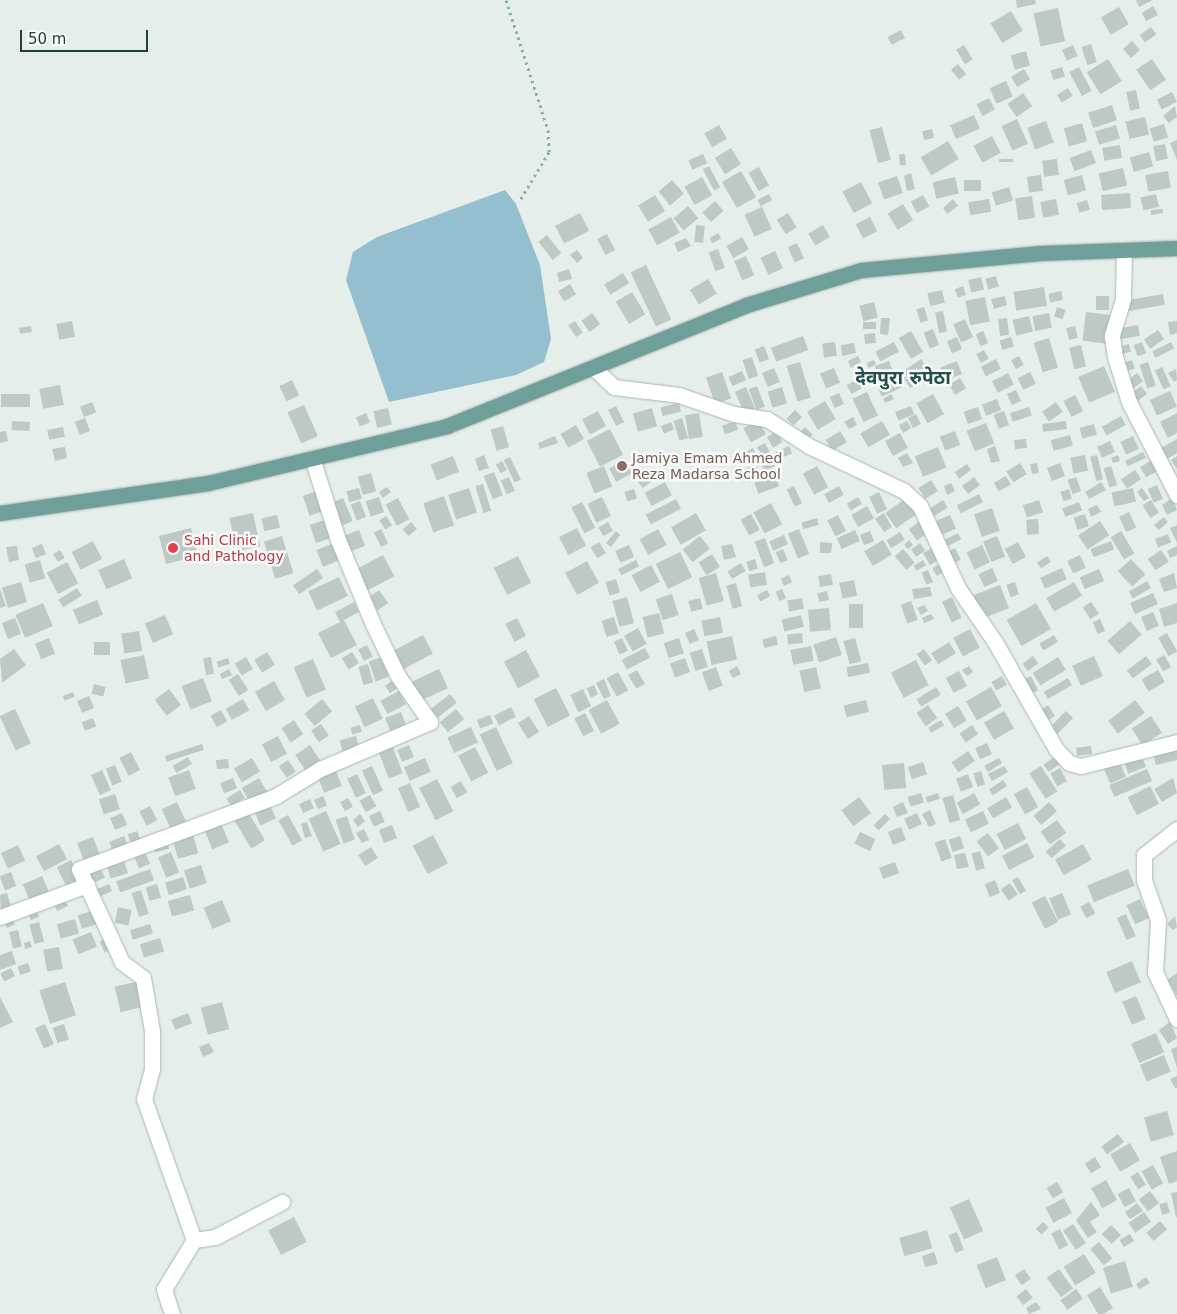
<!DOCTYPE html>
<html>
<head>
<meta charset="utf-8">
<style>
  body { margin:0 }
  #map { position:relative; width:1177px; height:1314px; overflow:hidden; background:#e6eeeb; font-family:"DejaVu Sans","Noto Sans Devanagari",sans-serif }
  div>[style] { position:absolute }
  .water>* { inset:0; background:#93bfce }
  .building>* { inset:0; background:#bcc9c5; transform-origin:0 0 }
  .path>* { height:3px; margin-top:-1.5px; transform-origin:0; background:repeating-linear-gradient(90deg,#89afa7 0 2.5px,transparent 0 6.5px) }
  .roads { filter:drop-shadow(0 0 1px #a9b6b3) drop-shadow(0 0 1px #a9b6b3) }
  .street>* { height:15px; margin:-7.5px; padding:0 7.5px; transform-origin:7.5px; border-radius:7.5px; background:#fff }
  .primary>* { height:15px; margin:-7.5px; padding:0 7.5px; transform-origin:7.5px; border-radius:7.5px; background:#6ea099 }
  .dots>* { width:14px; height:14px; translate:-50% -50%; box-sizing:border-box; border:2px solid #f7faf9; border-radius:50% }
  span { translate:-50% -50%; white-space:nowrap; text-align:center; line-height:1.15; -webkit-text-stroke:5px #f7faf9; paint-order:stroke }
  .education-label { font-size:14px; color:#785e54 }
  .left { translate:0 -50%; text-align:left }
  .health-label { font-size:14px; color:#be3a42 }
  .district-label { font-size:19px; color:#23504a; font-weight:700 }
  .scale { position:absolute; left:20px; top:30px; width:128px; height:22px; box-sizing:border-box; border:2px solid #263f3b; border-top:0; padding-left:6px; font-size:15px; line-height:18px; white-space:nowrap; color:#263f3b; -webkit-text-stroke:4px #f7faf9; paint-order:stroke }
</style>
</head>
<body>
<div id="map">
  <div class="water">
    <div style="clip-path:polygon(505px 190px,516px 204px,540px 265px,551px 339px,544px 362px,516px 375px,389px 402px,346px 280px,353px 252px,377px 237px)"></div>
  </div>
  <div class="building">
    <div style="clip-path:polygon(1016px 0,1035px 0,1036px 4px,1017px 8px)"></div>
    <div style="clip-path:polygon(1136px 0,1153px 0,1139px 7px)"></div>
    <div style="clip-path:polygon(1153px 6px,1158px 15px,1146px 21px,1142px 13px)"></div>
    <div style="left:1119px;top:7px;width:20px;height:21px;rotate:60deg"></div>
    <div style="left:1058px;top:8px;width:34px;height:25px;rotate:78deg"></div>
    <div style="left:1011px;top:11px;width:23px;height:24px;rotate:59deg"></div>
    <div style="left:1151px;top:27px;width:9px;height:14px;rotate:54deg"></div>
    <div style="left:901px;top:30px;width:9px;height:15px;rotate:63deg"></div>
    <div style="left:1132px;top:41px;width:12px;height:12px;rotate:48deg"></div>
    <div style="left:1091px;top:44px;width:19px;height:10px;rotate:72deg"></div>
    <div style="left:964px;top:45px;width:17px;height:9px;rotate:59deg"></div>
    <div style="left:1073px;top:45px;width:12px;height:12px;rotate:66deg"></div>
    <div style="left:1026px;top:51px;width:15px;height:16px;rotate:74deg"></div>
    <div style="left:1108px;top:59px;width:26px;height:25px;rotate:58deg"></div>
    <div style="left:1152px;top:59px;width:25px;height:19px;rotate:56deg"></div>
    <div style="left:958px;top:64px;width:13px;height:9px;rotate:51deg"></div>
    <div style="left:1062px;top:67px;width:10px;height:12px;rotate:73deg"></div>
    <div style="left:1079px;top:67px;width:27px;height:11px;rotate:62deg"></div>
    <div style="left:1024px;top:69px;width:12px;height:15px;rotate:59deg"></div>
    <div style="left:1006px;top:81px;width:17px;height:18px;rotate:66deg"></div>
    <div style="left:1068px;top:88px;width:9px;height:13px;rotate:58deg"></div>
    <div style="left:1136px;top:90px;width:19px;height:10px;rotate:78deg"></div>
    <div style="left:1172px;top:92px;width:11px;height:17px;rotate:63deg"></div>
    <div style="left:1023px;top:93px;width:16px;height:19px;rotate:55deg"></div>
    <div style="left:989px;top:98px;width:13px;height:14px;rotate:63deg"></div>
    <div style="left:1112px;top:105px;width:16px;height:25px;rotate:72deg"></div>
    <div style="clip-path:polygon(1175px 106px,1177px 117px,1169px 123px,1163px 116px)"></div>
    <div style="left:974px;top:115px;width:15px;height:26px;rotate:67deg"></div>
    <div style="left:1145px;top:117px;width:18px;height:20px;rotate:77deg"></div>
    <div style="left:1017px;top:119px;width:27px;height:17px;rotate:66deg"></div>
    <div style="left:1046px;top:121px;width:23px;height:20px;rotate:70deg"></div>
    <div style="left:1082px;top:123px;width:19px;height:19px;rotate:74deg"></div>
    <div style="left:1164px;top:124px;width:14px;height:15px;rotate:73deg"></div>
    <div style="left:719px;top:125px;width:16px;height:17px;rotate:60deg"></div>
    <div style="left:1116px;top:125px;width:14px;height:22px;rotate:73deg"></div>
    <div style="left:882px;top:127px;width:34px;height:13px;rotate:75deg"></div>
    <div style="left:932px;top:129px;width:9px;height:10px;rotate:77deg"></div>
    <div style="left:992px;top:136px;width:19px;height:21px;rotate:62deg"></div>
    <div style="clip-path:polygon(1177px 140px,1177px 160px,1170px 143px)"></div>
    <div style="left:948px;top:141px;width:21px;height:32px;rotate:59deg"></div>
    <div style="left:1165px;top:144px;width:15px;height:12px;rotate:79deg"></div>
    <div style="left:1120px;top:145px;width:13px;height:18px;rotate:81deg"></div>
    <div style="left:731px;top:148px;width:19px;height:19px;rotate:58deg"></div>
    <div style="left:1091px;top:150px;width:14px;height:23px;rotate:69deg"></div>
    <div style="left:1149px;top:152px;width:15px;height:20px;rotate:74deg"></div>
    <div style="left:703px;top:154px;width:10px;height:16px;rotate:66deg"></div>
    <div style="left:905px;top:154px;width:11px;height:6px;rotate:85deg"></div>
    <div style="left:1013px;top:159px;width:3px;height:14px;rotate:90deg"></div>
    <div style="left:1057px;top:159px;width:16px;height:15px;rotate:83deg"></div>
    <div style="left:709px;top:166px;width:24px;height:7px;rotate:62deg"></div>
    <div style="left:759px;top:167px;width:21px;height:12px;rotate:61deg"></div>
    <div style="left:1123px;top:168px;width:18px;height:25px;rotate:77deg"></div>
    <div style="left:741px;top:171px;width:30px;height:22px;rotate:60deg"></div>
    <div style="left:1168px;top:171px;width:17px;height:23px;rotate:80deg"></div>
    <div style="clip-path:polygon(911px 173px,915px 189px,907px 191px,904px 176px)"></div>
    <div style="left:1041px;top:175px;width:16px;height:14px;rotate:83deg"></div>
    <div style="left:1082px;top:175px;width:16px;height:19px;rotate:75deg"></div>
    <div style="left:897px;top:176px;width:18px;height:20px;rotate:71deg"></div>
    <div style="left:702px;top:177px;width:21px;height:20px;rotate:61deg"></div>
    <div style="left:955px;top:177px;width:17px;height:23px;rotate:77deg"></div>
    <div style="left:672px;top:180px;width:18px;height:18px;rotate:49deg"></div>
    <div style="left:964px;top:180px;width:17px;height:11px"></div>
    <div style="left:861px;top:182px;width:24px;height:21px;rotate:62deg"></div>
    <div style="left:1009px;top:187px;width:14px;height:18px;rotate:73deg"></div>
    <div style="left:1130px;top:193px;width:15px;height:29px;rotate:86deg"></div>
    <div style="left:769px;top:194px;width:7px;height:13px;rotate:63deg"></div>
    <div style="left:1156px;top:194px;width:13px;height:16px;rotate:77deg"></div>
    <div style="left:655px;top:195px;width:19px;height:20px;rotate:58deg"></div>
    <div style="left:923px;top:195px;width:13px;height:14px;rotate:61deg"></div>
    <div style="left:1032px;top:196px;width:22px;height:17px;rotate:82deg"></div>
    <div style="clip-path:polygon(953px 199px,958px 206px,947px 214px,943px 208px)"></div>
    <div style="left:989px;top:199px;width:13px;height:21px;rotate:81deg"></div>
    <div style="left:1056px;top:199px;width:16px;height:16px;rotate:79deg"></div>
    <div style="left:1087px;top:200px;width:10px;height:11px;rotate:73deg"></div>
    <div style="left:715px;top:201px;width:13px;height:17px;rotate:48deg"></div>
    <div style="left:903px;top:204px;width:19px;height:18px;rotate:58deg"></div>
    <div style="left:688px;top:206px;width:16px;height:19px;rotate:50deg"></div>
    <div style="left:762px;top:207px;width:24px;height:19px;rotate:66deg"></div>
    <div style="clip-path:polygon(1163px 209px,1163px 213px,1151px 215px,1151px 210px)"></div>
    <div style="left:580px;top:213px;width:20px;height:28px;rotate:63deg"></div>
    <div style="left:788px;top:213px;width:17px;height:13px;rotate:59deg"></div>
    <div style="left:671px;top:217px;width:18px;height:26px;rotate:61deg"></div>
    <div style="left:870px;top:217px;width:16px;height:16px;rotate:63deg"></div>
    <div style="left:696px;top:225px;width:9px;height:17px;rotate:6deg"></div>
    <div style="left:823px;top:225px;width:14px;height:17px;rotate:60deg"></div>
    <div style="left:718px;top:233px;width:6px;height:10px;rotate:59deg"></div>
    <div style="left:607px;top:234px;width:18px;height:11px;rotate:63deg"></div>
    <div style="left:547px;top:235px;width:23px;height:11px;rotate:52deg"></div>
    <div style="left:742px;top:237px;width:14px;height:18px;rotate:60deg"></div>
    <div style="clip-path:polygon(686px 238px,691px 246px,678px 252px,674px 243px)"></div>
    <div style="left:797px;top:243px;width:17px;height:10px;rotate:66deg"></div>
    <div style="left:718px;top:249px;width:20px;height:10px;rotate:70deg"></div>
    <div style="clip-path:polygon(577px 250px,583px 258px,577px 263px,570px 255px)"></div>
    <div style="left:775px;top:251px;width:19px;height:16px;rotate:65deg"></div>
    <div style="left:746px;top:256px;width:21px;height:13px;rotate:67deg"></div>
    <div style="left:646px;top:265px;width:60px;height:17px;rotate:65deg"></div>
    <div style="clip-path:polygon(569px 269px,572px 279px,559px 282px,557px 273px)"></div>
    <div style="left:623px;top:273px;width:12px;height:22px;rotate:59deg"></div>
    <div style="left:996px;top:276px;width:11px;height:11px;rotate:75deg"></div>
    <div style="left:981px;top:277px;width:13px;height:13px;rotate:77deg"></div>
    <div style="left:708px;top:279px;width:17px;height:21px;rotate:59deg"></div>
    <div style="left:570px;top:284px;width:12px;height:14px;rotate:59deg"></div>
    <div style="left:963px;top:286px;width:9px;height:9px;rotate:69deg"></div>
    <div style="left:1044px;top:287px;width:19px;height:31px;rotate:81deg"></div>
    <div style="left:942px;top:290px;width:13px;height:15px;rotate:77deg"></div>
    <div style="left:1061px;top:291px;width:9px;height:13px;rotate:77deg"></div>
    <div style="left:632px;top:292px;width:26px;height:19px;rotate:59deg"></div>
    <div style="left:1163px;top:294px;width:11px;height:40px;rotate:80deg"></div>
    <div style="clip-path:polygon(1005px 296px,1007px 305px,994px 309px,991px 299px)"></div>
    <div style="left:1109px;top:296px;width:14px;height:13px;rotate:90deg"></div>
    <div style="left:985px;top:297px;width:25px;height:20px;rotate:79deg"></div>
    <div style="left:874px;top:302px;width:16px;height:15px;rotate:76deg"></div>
    <div style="left:924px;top:307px;width:14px;height:8px;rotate:73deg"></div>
    <div style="left:1057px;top:307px;width:9px;height:10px;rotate:18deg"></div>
    <div style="left:943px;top:311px;width:21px;height:8px;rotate:79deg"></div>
    <div style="left:1086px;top:312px;width:25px;height:29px;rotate:7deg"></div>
    <div style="left:592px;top:313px;width:14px;height:13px;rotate:54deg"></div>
    <div style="left:1049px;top:313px;width:15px;height:17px;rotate:79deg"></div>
    <div style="left:1029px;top:316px;width:16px;height:17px;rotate:76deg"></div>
    <div style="clip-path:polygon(881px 318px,890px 318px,888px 335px,880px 334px)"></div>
    <div style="left:1007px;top:318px;width:17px;height:9px;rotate:83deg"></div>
    <div style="left:965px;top:319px;width:20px;height:13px;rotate:66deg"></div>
    <div style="left:72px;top:321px;width:16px;height:16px;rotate:79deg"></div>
    <div style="left:575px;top:321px;width:14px;height:8px;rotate:56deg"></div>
    <div style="clip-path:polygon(1177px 321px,1177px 333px,1170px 335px,1168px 322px)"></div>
    <div style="left:876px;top:322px;width:7px;height:13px;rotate:90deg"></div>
    <div style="left:1138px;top:325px;width:11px;height:20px;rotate:80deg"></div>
    <div style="left:31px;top:326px;width:6px;height:12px;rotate:81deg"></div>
    <div style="left:1075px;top:326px;width:12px;height:9px;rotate:76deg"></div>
    <div style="left:933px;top:329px;width:17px;height:10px;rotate:69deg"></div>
    <div style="left:1158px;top:330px;width:11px;height:17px;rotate:56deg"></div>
    <div style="left:911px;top:331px;width:24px;height:14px;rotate:60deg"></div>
    <div style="left:983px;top:331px;width:13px;height:8px;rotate:67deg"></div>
    <div style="left:875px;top:333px;width:10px;height:11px;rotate:84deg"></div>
    <div style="left:803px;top:336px;width:15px;height:34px;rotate:70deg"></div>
    <div style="left:957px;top:337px;width:13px;height:11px;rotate:67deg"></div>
    <div style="left:1011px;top:337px;width:10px;height:12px;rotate:73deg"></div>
    <div style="left:1049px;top:338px;width:31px;height:16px;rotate:73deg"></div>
    <div style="left:835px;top:342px;width:14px;height:13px;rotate:82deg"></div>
    <div style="left:894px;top:342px;width:11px;height:21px;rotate:63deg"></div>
    <div style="left:1142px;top:342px;width:12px;height:9px;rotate:70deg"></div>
    <div style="left:1171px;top:342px;width:7px;height:21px;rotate:63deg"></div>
    <div style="clip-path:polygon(854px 343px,856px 353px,842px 356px,841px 345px)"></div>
    <div style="left:1129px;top:344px;width:8px;height:13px;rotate:76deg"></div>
    <div style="left:1081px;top:345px;width:22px;height:12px;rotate:77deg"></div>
    <div style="left:764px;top:346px;width:14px;height:10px;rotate:69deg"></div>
    <div style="left:984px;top:350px;width:10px;height:9px;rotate:61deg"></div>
    <div style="clip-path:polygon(858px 356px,861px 362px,851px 368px,848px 361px)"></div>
    <div style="left:1019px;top:356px;width:10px;height:9px;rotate:61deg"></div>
    <div style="left:752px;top:357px;width:20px;height:10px;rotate:72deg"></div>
    <div style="left:921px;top:359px;width:18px;height:25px;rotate:56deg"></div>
    <div style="left:996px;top:359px;width:11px;height:17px;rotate:63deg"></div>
    <div style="left:874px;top:360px;width:5px;height:8px;rotate:68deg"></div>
    <div style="left:1132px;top:360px;width:9px;height:11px;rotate:72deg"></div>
    <div style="left:889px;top:361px;width:15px;height:15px;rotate:70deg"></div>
    <div style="left:957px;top:361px;width:14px;height:18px;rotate:69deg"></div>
    <div style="left:800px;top:362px;width:37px;height:14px;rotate:73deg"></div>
    <div style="left:1148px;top:362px;width:25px;height:9px;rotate:72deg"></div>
    <div style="left:1104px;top:366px;width:28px;height:28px;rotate:67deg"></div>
    <div style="left:1162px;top:367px;width:21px;height:8px;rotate:65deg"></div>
    <div style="left:774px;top:368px;width:15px;height:13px;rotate:67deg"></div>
    <div style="left:834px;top:368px;width:16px;height:15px;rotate:68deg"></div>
    <div style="clip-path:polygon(1176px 369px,1177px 380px,1174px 382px,1168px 373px)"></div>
    <div style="left:742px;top:371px;width:10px;height:15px;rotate:66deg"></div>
    <div style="left:722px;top:372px;width:28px;height:17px;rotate:71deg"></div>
    <div style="left:1030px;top:372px;width:13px;height:14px;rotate:63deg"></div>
    <div style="left:1008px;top:373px;width:13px;height:18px;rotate:63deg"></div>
    <div style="left:1137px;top:373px;width:10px;height:14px;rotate:53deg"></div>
    <div style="left:896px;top:377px;width:12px;height:21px;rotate:66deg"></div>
    <div style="left:960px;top:378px;width:12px;height:13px;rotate:59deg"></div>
    <div style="left:858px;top:379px;width:10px;height:13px;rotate:61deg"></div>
    <div style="left:292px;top:380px;width:17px;height:14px;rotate:65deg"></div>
    <div style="left:60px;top:385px;width:20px;height:21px;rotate:79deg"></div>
    <div style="left:757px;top:386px;width:22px;height:9px;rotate:69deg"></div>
    <div style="left:1141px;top:386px;width:10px;height:12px;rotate:53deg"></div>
    <div style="left:746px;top:387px;width:23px;height:12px;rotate:67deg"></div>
    <div style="left:782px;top:387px;width:17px;height:15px;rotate:73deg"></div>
    <div style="left:1016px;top:390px;width:12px;height:10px;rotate:66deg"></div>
    <div style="left:1170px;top:391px;width:17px;height:22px;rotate:66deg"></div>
    <div style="left:867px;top:392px;width:26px;height:16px;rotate:65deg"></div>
    <div style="left:839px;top:393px;width:12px;height:10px;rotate:66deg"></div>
    <div style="left:30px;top:394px;width:13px;height:29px;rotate:90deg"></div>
    <div style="clip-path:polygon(891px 394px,894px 399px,885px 403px,883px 399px)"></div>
    <div style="left:933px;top:394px;width:23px;height:19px;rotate:61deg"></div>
    <div style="left:1075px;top:395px;width:18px;height:13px;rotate:63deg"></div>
    <div style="left:997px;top:399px;width:12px;height:16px;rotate:70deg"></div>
    <div style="left:825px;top:401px;width:21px;height:21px;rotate:59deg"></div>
    <div style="left:92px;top:402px;width:11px;height:13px;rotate:68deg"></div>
    <div style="left:1056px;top:402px;width:12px;height:17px;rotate:55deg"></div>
    <div style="left:679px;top:403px;width:9px;height:19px;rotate:77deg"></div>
    <div style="left:304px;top:405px;width:34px;height:18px;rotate:66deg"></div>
    <div style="left:616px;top:406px;width:18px;height:9px;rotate:63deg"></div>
    <div style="left:911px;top:406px;width:9px;height:17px;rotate:69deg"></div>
    <div style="left:978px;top:407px;width:13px;height:15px;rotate:72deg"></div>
    <div style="left:1029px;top:407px;width:9px;height:20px;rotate:72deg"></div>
    <div style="left:388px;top:408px;width:17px;height:15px;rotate:77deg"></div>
    <div style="left:652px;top:408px;width:19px;height:20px;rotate:74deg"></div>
    <div style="left:795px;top:410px;width:10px;height:12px;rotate:45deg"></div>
    <div style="left:598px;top:411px;width:17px;height:18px;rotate:62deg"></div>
    <div style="left:1004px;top:411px;width:15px;height:11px;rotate:70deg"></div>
    <div style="left:366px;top:413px;width:10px;height:11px;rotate:66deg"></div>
    <div style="left:699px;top:413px;width:24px;height:14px;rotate:81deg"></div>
    <div style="clip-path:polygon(1177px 413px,1177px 433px,1168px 438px,1160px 422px)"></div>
    <div style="left:916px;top:414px;width:11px;height:9px;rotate:63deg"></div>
    <div style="left:1121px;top:416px;width:10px;height:22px;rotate:61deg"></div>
    <div style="clip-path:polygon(853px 417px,857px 425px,849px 429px,844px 422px)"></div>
    <div style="left:85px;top:418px;width:14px;height:11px;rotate:69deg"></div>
    <div style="left:682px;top:418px;width:21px;height:9px;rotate:73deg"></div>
    <div style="left:758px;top:420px;width:16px;height:17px;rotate:60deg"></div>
    <div style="left:12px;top:421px;width:18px;height:9px;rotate:3deg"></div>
    <div style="left:735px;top:421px;width:9px;height:14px;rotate:69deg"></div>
    <div style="left:882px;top:421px;width:16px;height:25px;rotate:60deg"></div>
    <div style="clip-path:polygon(907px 421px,911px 428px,903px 433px,899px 425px)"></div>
    <div style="left:1066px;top:421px;width:8px;height:24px;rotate:83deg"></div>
    <div style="left:671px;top:422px;width:8px;height:11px;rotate:67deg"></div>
    <div style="left:986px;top:423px;width:22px;height:21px;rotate:68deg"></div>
    <div style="left:1094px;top:424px;width:11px;height:15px;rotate:75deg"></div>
    <div style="left:576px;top:425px;width:16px;height:18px;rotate:60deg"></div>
    <div style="left:503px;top:426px;width:22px;height:13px;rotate:74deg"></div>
    <div style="left:63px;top:427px;width:10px;height:16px;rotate:79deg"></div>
    <div style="left:805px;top:427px;width:11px;height:10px;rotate:45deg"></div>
    <div style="left:610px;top:429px;width:29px;height:26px;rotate:63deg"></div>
    <div style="clip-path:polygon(6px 431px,8px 441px,0 443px,0 432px)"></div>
    <div style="clip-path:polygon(777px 431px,782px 442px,773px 448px,767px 437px)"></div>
    <div style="left:840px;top:431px;width:13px;height:17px;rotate:58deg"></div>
    <div style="left:955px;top:431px;width:15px;height:16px;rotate:70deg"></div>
    <div style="left:900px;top:433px;width:17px;height:17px;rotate:62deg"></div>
    <div style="left:1070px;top:435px;width:11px;height:20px;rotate:75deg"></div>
    <div style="clip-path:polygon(555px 436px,558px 443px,540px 449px,538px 443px)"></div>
    <div style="left:1133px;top:436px;width:14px;height:14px;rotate:65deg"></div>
    <div style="left:1026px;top:439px;width:9px;height:12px;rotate:84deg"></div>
    <div style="clip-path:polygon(1177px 439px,1177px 453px,1167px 459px,1161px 448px)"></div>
    <div style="left:1110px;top:441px;width:12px;height:14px;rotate:66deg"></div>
    <div style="left:765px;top:443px;width:10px;height:9px;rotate:61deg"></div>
    <div style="left:789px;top:446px;width:8px;height:15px;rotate:67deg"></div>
    <div style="clip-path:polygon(995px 446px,1000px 461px,991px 463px,987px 449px)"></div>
    <div style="clip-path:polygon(65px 447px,67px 458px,55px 461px,52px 449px)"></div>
    <div style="left:938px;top:447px;width:22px;height:25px;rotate:68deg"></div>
    <div style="left:753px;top:448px;width:11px;height:14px;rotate:63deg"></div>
    <div style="clip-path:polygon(1143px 452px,1146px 458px,1128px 466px,1125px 461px)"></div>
    <div style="clip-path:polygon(907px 453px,913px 463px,903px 467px,898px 458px)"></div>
    <div style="clip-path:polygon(484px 455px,489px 468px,479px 471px,475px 459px)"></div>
    <div style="left:1085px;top:455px;width:16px;height:15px;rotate:79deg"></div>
    <div style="left:1097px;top:455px;width:25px;height:7px;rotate:76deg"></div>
    <div style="clip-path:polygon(1118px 455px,1120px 461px,1113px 463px,1111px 458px)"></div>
    <div style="left:453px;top:456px;width:17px;height:24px;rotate:69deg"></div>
    <div style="clip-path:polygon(1177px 456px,1177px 469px,1171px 460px)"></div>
    <div style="left:510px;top:457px;width:25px;height:7px;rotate:64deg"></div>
    <div style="left:772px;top:459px;width:8px;height:12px;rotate:67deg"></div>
    <div style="left:625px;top:460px;width:15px;height:18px;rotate:62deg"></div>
    <div style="left:1152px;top:460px;width:12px;height:14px;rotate:59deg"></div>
    <div style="left:502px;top:461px;width:10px;height:7px;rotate:61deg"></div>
    <div style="left:1020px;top:463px;width:13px;height:16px;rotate:58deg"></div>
    <div style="left:1037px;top:463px;width:10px;height:7px;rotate:79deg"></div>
    <div style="left:1060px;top:463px;width:14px;height:14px;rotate:69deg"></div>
    <div style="left:755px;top:464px;width:14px;height:14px;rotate:65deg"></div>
    <div style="clip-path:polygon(967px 464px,971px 470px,959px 479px,955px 472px)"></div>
    <div style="left:604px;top:466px;width:22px;height:19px;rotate:68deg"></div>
    <div style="left:817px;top:466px;width:24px;height:16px;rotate:62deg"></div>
    <div style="left:1111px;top:466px;width:20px;height:8px;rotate:72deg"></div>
    <div style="left:1135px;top:470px;width:11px;height:17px;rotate:56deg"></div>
    <div style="left:494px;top:472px;width:25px;height:11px;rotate:69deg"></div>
    <div style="left:371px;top:473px;width:19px;height:14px;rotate:74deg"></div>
    <div style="clip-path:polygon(651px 473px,656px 478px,643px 488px,638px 482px)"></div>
    <div style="left:775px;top:475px;width:12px;height:22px;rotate:70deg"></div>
    <div style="left:1006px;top:476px;width:10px;height:14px;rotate:61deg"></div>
    <div style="left:509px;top:477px;width:15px;height:9px;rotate:67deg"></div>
    <div style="left:974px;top:477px;width:10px;height:15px;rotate:53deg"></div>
    <div style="left:1076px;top:477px;width:15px;height:9px;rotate:70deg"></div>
    <div style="left:931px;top:480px;width:13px;height:15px;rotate:58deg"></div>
    <div style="left:665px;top:482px;width:15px;height:23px;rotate:62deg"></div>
    <div style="clip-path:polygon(1101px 482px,1106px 490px,1089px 499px,1085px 492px)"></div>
    <div style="clip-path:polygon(951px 483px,955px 491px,947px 495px,944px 486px)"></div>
    <div style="left:483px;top:484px;width:28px;height:8px;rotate:73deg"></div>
    <div style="left:1157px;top:485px;width:15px;height:10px;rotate:67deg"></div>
    <div style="left:794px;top:486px;width:19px;height:8px;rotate:65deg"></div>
    <div style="left:839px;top:486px;width:10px;height:17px;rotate:61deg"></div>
    <div style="clip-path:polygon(387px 487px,391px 492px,383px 498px,379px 492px)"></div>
    <div style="left:359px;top:488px;width:11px;height:13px;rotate:75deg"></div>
    <div style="left:469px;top:488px;width:26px;height:22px;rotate:72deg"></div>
    <div style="left:1133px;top:488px;width:14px;height:22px;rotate:78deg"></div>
    <div style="clip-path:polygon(1142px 488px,1149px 498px,1144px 501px,1137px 492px)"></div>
    <div style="left:634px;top:489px;width:10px;height:10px;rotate:73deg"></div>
    <div style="left:1069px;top:489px;width:10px;height:9px;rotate:73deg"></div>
    <div style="left:317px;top:491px;width:21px;height:15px;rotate:71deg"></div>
    <div style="left:879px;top:492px;width:19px;height:11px;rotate:65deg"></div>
    <div style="left:979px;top:494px;width:9px;height:25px;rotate:63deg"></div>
    <div style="left:444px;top:496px;width:31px;height:22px;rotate:71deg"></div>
    <div style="left:379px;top:497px;width:16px;height:14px;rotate:72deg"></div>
    <div style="left:602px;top:497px;width:21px;height:16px;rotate:65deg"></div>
    <div style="left:858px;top:497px;width:8px;height:13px;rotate:60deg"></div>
    <div style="left:343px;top:498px;width:25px;height:17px;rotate:67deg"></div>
    <div style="left:398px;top:498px;width:24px;height:14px;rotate:62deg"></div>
    <div style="clip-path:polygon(1172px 498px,1177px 510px,1167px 515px,1162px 505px)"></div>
    <div style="left:676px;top:499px;width:11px;height:34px;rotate:63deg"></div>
    <div style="left:905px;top:499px;width:19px;height:24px;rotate:55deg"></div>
    <div style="left:943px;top:500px;width:9px;height:16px;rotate:58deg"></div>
    <div style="left:1039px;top:500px;width:13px;height:17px;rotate:72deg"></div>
    <div style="left:1151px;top:500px;width:15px;height:10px;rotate:58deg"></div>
    <div style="left:360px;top:501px;width:17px;height:10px;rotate:69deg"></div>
    <div style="left:582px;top:502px;width:29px;height:12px;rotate:63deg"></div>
    <div style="left:1079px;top:502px;width:9px;height:18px;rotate:69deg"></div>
    <div style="left:771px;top:503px;width:24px;height:20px;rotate:62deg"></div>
    <div style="clip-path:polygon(1097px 505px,1101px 512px,1091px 517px,1088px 509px)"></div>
    <div style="left:867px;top:506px;width:14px;height:18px;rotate:60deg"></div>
    <div style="left:992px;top:508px;width:24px;height:19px;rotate:71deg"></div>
    <div style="left:1129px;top:512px;width:17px;height:11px;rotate:65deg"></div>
    <div style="left:253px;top:513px;width:34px;height:24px;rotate:78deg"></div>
    <div style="left:696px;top:513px;width:20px;height:29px;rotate:60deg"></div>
    <div style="clip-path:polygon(884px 513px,892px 527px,884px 532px,875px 519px)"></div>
    <div style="left:751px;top:514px;width:18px;height:12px;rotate:61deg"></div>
    <div style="left:1085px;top:514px;width:13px;height:12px;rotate:72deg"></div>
    <div style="left:277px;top:515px;width:13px;height:16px;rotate:77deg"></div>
    <div style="left:838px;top:515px;width:18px;height:12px;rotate:63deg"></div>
    <div style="left:950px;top:515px;width:15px;height:17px;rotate:67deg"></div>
    <div style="left:386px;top:516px;width:11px;height:8px;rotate:56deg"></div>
    <div style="clip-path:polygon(1164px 517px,1168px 522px,1159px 530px,1154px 525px)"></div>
    <div style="left:817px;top:518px;width:7px;height:16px;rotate:74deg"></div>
    <div style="left:328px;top:519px;width:19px;height:19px;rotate:72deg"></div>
    <div style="left:1038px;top:519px;width:15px;height:12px;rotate:86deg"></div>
    <div style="left:920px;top:521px;width:14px;height:14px;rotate:54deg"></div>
    <div style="left:1100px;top:521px;width:17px;height:26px;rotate:57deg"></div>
    <div style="left:411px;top:522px;width:9px;height:11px;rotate:49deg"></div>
    <div style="left:608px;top:522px;width:10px;height:11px;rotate:61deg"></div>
    <div style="clip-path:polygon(1177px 525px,1177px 543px,1170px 528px)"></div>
    <div style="left:191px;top:528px;width:29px;height:33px;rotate:76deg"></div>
    <div style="left:577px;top:528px;width:20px;height:20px;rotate:63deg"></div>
    <div style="left:381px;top:529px;width:16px;height:8px;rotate:63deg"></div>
    <div style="left:658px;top:529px;width:18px;height:21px;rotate:61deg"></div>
    <div style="left:799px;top:529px;width:27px;height:12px;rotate:68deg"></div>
    <div style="left:359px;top:530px;width:17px;height:19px;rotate:69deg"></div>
    <div style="left:855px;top:530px;width:12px;height:20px;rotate:66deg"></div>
    <div style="clip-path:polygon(616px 531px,620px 535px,611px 547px,606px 543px)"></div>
    <div style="left:870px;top:531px;width:11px;height:11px;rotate:68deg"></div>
    <div style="left:1121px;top:531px;width:26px;height:12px;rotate:59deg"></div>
    <div style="left:900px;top:532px;width:9px;height:16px;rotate:58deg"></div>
    <div style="left:958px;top:533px;width:7px;height:15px;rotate:63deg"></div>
    <div style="left:1168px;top:534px;width:9px;height:14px;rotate:69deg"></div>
    <div style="left:784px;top:535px;width:10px;height:16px;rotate:66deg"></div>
    <div style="left:282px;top:536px;width:39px;height:19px;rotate:73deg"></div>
    <div style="left:700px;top:536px;width:16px;height:22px;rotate:52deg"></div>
    <div style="left:997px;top:536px;width:22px;height:15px;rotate:68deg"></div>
    <div style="left:765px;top:538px;width:27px;height:11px;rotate:70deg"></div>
    <div style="left:883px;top:540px;width:17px;height:22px;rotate:59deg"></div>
    <div style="clip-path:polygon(909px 540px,913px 545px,908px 549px,904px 545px)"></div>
    <div style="left:93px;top:541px;width:20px;height:24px;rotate:63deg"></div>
    <div style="left:1111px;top:541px;width:9px;height:22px;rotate:69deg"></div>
    <div style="left:599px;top:542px;width:13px;height:10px;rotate:58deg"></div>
    <div style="clip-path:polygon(820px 542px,832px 543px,831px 553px,820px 553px)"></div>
    <div style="left:1018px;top:542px;width:17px;height:15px;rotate:62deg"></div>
    <div style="left:334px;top:543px;width:18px;height:19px;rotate:68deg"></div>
    <div style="left:920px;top:543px;width:9px;height:11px;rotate:54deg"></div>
    <div style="left:42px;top:544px;width:11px;height:11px;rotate:68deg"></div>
    <div style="clip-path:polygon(732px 544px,736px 557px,724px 560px,721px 546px)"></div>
    <div style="left:629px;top:545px;width:13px;height:15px;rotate:67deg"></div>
    <div style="left:982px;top:545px;width:19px;height:17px;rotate:65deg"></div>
    <div style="clip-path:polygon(17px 546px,19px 560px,9px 562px,6px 547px)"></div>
    <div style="left:935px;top:546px;width:14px;height:14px;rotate:60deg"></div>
    <div style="clip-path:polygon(1177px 546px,1177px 555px,1170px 558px,1167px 551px)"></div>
    <div style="left:955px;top:548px;width:13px;height:8px;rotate:63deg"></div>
    <div style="left:783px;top:549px;width:12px;height:8px;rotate:66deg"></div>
    <div style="left:903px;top:549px;width:18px;height:11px;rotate:49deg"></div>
    <div style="left:60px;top:550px;width:9px;height:8px;rotate:58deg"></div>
    <div style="left:1161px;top:550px;width:14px;height:16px;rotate:56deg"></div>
    <div style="left:680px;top:552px;width:28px;height:27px;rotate:64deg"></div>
    <div style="left:712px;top:554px;width:15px;height:16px;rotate:58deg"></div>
    <div style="left:383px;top:555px;width:24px;height:31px;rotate:62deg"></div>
    <div style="left:1080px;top:555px;width:14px;height:14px;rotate:65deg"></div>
    <div style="left:518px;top:556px;width:30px;height:27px;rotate:64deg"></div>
    <div style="left:1047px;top:556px;width:7px;height:12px;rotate:56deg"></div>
    <div style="left:124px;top:559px;width:21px;height:28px;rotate:67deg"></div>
    <div style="left:755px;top:559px;width:10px;height:9px;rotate:73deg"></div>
    <div style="left:1131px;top:559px;width:21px;height:18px;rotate:47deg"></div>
    <div style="left:40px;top:560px;width:19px;height:16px;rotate:74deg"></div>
    <div style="left:636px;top:560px;width:7px;height:20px;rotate:63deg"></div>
    <div style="left:923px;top:560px;width:6px;height:11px;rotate:59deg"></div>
    <div style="left:587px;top:561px;width:25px;height:25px;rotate:61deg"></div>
    <div style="left:67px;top:562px;width:24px;height:23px;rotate:62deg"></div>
    <div style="left:944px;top:562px;width:9px;height:13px;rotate:63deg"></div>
    <div style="left:741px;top:563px;width:9px;height:16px;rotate:58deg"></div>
    <div style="left:651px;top:565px;width:19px;height:22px;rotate:62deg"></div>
    <div style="left:992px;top:568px;width:14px;height:15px;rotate:65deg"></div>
    <div style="left:1062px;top:568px;width:12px;height:24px;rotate:66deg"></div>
    <div style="left:317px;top:569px;width:11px;height:29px;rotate:56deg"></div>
    <div style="left:1099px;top:569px;width:13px;height:21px;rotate:67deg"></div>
    <div style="left:928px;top:570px;width:13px;height:7px;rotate:67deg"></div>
    <div style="left:765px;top:572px;width:13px;height:17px;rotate:81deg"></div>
    <div style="left:716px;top:573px;width:29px;height:18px;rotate:74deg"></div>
    <div style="clip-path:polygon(1174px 573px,1177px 588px,1164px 592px,1159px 579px)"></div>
    <div style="left:831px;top:574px;width:11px;height:13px;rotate:80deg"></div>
    <div style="left:789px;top:575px;width:8px;height:9px;rotate:67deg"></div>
    <div style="left:339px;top:577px;width:21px;height:34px;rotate:65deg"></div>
    <div style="left:616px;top:579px;width:14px;height:11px;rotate:73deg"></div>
    <div style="left:854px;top:580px;width:16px;height:15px;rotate:79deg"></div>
    <div style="left:1147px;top:581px;width:8px;height:21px;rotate:60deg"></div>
    <div style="left:21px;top:582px;width:21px;height:20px;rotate:73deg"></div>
    <div style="left:1015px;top:582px;width:13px;height:9px;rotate:72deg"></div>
    <div style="left:1074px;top:582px;width:16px;height:32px;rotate:60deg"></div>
    <div style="left:736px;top:583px;width:24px;height:10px;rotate:75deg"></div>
    <div style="left:1000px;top:585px;width:25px;height:28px;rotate:69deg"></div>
    <div style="clip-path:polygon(930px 587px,932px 596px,914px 599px,912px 589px)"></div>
    <div style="left:77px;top:588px;width:9px;height:22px;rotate:58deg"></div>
    <div style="clip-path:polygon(0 589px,6px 606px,0 608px)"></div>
    <div style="left:782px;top:589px;width:10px;height:7px;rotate:66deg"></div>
    <div style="left:379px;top:590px;width:16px;height:13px;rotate:55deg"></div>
    <div style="left:767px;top:590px;width:7px;height:11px;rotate:63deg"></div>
    <div style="left:827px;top:591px;width:9px;height:10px;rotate:77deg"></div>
    <div style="left:1153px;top:593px;width:12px;height:25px;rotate:66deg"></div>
    <div style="left:672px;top:594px;width:22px;height:17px;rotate:72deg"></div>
    <div style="left:627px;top:597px;width:27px;height:15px;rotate:75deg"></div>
    <div style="left:952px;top:597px;width:23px;height:11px;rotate:65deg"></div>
    <div style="left:700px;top:598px;width:11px;height:12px;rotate:75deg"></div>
    <div style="left:802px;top:598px;width:11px;height:15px;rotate:80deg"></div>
    <div style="left:97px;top:600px;width:16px;height:26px;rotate:68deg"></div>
    <div style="left:911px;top:601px;width:20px;height:11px;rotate:70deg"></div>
    <div style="clip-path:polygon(354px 602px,359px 612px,344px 620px,357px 645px,331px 658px,318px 633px,340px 622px,335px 612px)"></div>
    <div style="left:1091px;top:602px;width:14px;height:10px;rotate:56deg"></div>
    <div style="left:43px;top:603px;width:25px;height:30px;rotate:67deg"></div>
    <div style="left:1036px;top:603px;width:30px;height:34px;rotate:60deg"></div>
    <div style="clip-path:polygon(1177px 603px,1177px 623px,1164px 627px,1159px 609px)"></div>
    <div style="left:849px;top:604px;width:14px;height:24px"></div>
    <div style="clip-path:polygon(924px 605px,928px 611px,921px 615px,917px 608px)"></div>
    <div style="left:829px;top:608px;width:22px;height:21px;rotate:85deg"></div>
    <div style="left:1153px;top:612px;width:15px;height:13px;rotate:67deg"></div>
    <div style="left:659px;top:613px;width:21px;height:17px;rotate:76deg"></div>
    <div style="clip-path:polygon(931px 614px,934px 619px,924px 623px,922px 618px)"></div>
    <div style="left:165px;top:615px;width:21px;height:22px;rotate:67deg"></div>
    <div style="left:801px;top:615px;width:12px;height:20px;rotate:76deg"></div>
    <div style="left:614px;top:617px;width:17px;height:13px;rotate:73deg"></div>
    <div style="left:720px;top:617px;width:16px;height:19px;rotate:79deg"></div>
    <div style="left:15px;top:618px;width:17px;height:14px;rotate:69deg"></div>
    <div style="left:517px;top:618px;width:20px;height:13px;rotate:63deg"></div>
    <div style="left:1100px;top:619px;width:13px;height:8px;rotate:67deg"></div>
    <div style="left:1130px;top:621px;width:18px;height:30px;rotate:49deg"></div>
    <div style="left:638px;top:628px;width:18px;height:16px;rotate:61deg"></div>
    <div style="left:694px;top:629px;width:12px;height:10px;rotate:66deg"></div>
    <div style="left:970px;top:629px;width:21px;height:19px;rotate:62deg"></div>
    <div style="left:139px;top:631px;width:20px;height:18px;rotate:81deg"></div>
    <div style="left:802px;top:633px;width:10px;height:15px;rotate:84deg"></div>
    <div style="left:1167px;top:633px;width:21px;height:10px;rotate:61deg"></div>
    <div style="left:423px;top:635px;width:21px;height:34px;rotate:62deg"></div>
    <div style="left:1054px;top:635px;width:8px;height:17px;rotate:60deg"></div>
    <div style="left:732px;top:636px;width:24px;height:26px;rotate:78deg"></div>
    <div style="left:776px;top:636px;width:9px;height:14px;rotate:77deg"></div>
    <div style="left:836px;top:637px;width:19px;height:24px;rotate:72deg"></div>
    <div style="left:49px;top:638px;width:17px;height:15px;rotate:69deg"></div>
    <div style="left:622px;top:638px;width:14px;height:9px;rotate:65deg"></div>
    <div style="left:679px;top:638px;width:16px;height:16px;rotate:72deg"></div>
    <div style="left:855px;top:638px;width:24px;height:12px;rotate:75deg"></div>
    <div style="left:110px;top:642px;width:13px;height:16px;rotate:90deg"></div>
    <div style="left:949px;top:642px;width:13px;height:21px;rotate:58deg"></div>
    <div style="left:367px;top:645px;width:13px;height:10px;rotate:63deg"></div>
    <div style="left:811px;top:646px;width:15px;height:21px;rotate:79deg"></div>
    <div style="left:645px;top:648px;width:11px;height:26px;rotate:63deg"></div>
    <div style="clip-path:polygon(14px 649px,26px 665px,2px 683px,0 659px)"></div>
    <div style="left:702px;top:649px;width:19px;height:13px;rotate:72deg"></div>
    <div style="left:924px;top:649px;width:14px;height:9px;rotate:54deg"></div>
    <div style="left:526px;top:650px;width:30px;height:25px;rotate:62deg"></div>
    <div style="left:267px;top:652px;width:15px;height:15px;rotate:58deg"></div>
    <div style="left:352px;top:652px;width:13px;height:12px;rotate:58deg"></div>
    <div style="left:144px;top:655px;width:24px;height:24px;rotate:78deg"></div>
    <div style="left:1164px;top:655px;width:14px;height:9px;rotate:60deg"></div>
    <div style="left:1033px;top:656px;width:9px;height:13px;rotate:54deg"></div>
    <div style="left:1094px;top:656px;width:22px;height:24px;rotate:66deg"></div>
    <div style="left:1146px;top:656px;width:10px;height:24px;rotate:53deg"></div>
    <div style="left:211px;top:657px;width:17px;height:8px;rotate:80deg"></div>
    <div style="left:246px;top:657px;width:14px;height:13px;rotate:60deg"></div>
    <div style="left:382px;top:657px;width:21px;height:14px;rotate:71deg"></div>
    <div style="left:1058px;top:657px;width:15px;height:30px;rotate:58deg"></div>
    <div style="left:228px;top:658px;width:6px;height:12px;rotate:72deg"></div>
    <div style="left:685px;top:658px;width:15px;height:16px;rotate:70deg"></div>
    <div style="left:313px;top:659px;width:33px;height:21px;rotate:67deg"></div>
    <div style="left:916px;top:660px;width:28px;height:28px;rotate:63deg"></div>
    <div style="left:868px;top:663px;width:10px;height:22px;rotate:79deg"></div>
    <div style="left:368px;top:664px;width:19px;height:10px;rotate:74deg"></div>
    <div style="clip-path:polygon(737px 666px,741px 674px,733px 678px,729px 671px)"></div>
    <div style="clip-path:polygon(969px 666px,973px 672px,967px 676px,962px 670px)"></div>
    <div style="left:716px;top:667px;width:20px;height:15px;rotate:70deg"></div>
    <div style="left:816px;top:667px;width:22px;height:17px;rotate:77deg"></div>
    <div style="clip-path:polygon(229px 669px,232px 675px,222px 679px,220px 674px)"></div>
    <div style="left:439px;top:669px;width:21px;height:33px;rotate:65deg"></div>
    <div style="left:637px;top:670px;width:16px;height:10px;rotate:60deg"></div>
    <div style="left:1158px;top:670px;width:14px;height:19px;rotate:60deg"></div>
    <div style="left:959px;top:671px;width:17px;height:15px;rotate:62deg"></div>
    <div style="left:618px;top:672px;width:21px;height:13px;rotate:61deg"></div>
    <div style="left:238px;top:674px;width:19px;height:11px;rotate:58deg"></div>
    <div style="left:1002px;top:676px;width:10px;height:12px;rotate:61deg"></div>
    <div style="left:1031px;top:676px;width:16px;height:10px;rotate:63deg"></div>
    <div style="left:203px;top:678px;width:25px;height:23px;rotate:69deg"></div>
    <div style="left:1068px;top:678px;width:8px;height:28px;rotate:60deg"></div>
    <div style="clip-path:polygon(604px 679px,611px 696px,604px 699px,596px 683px)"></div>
    <div style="left:393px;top:680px;width:9px;height:10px;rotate:54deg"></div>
    <div style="left:274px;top:681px;width:22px;height:22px;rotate:60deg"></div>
    <div style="left:94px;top:684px;width:12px;height:10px;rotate:14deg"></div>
    <div style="left:594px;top:685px;width:10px;height:8px;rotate:66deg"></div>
    <div style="left:936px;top:687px;width:9px;height:23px;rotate:58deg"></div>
    <div style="left:991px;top:687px;width:22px;height:29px;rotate:60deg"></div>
    <div style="left:556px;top:688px;width:31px;height:25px;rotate:63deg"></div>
    <div style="left:169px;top:689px;width:20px;height:18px;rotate:53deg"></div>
    <div style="left:583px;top:689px;width:19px;height:14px;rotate:65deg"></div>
    <div style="left:399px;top:691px;width:15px;height:21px;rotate:62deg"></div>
    <div style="left:73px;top:692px;width:5px;height:11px;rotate:68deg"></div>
    <div style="left:450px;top:694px;width:11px;height:24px;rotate:52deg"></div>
    <div style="left:89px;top:696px;width:13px;height:13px;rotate:67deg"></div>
    <div style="left:373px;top:698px;width:23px;height:20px;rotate:65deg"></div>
    <div style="left:243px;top:699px;width:13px;height:20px;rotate:61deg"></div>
    <div style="left:322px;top:699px;width:16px;height:23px;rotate:50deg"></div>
    <div style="left:607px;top:700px;width:27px;height:21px;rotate:62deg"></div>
    <div style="left:866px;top:700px;width:12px;height:23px;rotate:76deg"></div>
    <div style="left:1135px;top:700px;width:16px;height:34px;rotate:52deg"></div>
    <div style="left:928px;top:705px;width:16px;height:14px;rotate:55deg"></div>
    <div style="left:1048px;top:705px;width:13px;height:13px;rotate:58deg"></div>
    <div style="left:958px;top:706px;width:17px;height:15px;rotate:59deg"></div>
    <div style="left:511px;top:707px;width:11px;height:19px;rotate:63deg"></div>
    <div style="left:15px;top:709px;width:38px;height:17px;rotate:65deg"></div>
    <div style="left:456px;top:709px;width:13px;height:21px;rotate:51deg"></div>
    <div style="left:221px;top:710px;width:13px;height:12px;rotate:61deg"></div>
    <div style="left:1004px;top:711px;width:20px;height:23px;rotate:60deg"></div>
    <div style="left:1066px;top:711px;width:10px;height:22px;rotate:45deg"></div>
    <div style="left:401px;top:712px;width:14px;height:17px;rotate:69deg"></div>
    <div style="left:585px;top:713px;width:20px;height:12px;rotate:63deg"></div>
    <div style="left:490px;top:715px;width:9px;height:14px;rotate:69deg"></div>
    <div style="left:529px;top:716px;width:19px;height:13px;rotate:58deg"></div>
    <div style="left:1151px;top:716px;width:20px;height:23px;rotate:57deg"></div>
    <div style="left:93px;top:718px;width:9px;height:12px;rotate:69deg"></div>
    <div style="left:294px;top:720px;width:17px;height:15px;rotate:57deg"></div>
    <div style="left:941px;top:720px;width:6px;height:15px;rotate:59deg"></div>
    <div style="left:321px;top:724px;width:14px;height:12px;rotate:56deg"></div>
    <div style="left:360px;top:725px;width:7px;height:10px;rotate:74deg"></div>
    <div style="left:972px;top:725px;width:11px;height:15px;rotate:56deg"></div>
    <div style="left:471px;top:727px;width:17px;height:26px;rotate:66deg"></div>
    <div style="left:496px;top:727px;width:40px;height:18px;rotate:65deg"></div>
    <div style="left:278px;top:736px;width:20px;height:18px;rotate:63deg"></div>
    <div style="left:356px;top:736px;width:11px;height:17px;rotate:75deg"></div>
    <div style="left:987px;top:743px;width:12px;height:13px;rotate:66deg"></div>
    <div style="left:202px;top:744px;width:6px;height:39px;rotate:72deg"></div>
    <div style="left:310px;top:745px;width:18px;height:18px;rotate:56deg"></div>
    <div style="left:392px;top:745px;width:30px;height:15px;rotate:69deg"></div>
    <div style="left:409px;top:745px;width:13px;height:13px;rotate:67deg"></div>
    <div style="left:1091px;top:746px;width:8px;height:15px;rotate:83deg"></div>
    <div style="left:475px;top:747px;width:29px;height:19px;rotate:63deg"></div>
    <div style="clip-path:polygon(1177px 748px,1177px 760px,1156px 765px,1153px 753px)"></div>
    <div style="left:968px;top:751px;width:12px;height:20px;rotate:55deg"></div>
    <div style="left:1140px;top:751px;width:17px;height:19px;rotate:69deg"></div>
    <div style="left:131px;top:752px;width:20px;height:13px;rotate:63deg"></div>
    <div style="left:188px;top:757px;width:8px;height:18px;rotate:60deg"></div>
    <div style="left:1054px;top:757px;width:9px;height:13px;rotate:54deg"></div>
    <div style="left:252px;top:758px;width:16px;height:21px;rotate:60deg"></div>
    <div style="left:425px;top:758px;width:15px;height:23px;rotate:67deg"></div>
    <div style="clip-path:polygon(999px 758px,1002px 763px,988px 772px,984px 766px)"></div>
    <div style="left:228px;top:759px;width:9px;height:12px;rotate:84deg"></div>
    <div style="left:288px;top:760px;width:14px;height:11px;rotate:56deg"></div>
    <div style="left:1119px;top:761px;width:17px;height:17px;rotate:66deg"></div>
    <div style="left:923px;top:762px;width:13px;height:16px;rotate:72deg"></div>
    <div style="left:904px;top:763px;width:25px;height:22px;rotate:85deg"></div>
    <div style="left:115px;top:765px;width:18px;height:10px;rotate:68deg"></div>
    <div style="left:372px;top:766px;width:27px;height:11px;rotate:66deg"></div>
    <div style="clip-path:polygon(1004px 766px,1008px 772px,992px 781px,988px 774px)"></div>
    <div style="left:1041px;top:766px;width:30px;height:14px;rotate:57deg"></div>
    <div style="left:1060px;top:768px;width:15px;height:11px;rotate:62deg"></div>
    <div style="left:335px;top:769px;width:18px;height:19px;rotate:68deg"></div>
    <div style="left:1147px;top:769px;width:13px;height:41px;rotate:67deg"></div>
    <div style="left:102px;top:770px;width:22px;height:12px;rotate:66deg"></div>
    <div style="left:189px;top:770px;width:20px;height:22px;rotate:70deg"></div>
    <div style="left:981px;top:771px;width:14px;height:8px;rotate:73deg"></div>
    <div style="left:357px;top:774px;width:21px;height:11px;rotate:65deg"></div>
    <div style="left:968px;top:774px;width:14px;height:13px;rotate:69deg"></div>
    <div style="left:233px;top:778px;width:11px;height:14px;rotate:68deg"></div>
    <div style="left:259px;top:778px;width:16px;height:20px;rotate:60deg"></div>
    <div style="clip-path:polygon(1173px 778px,1177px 793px,1162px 802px,1154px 789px)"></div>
    <div style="left:437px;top:779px;width:36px;height:20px;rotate:63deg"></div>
    <div style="left:1003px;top:780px;width:7px;height:17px;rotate:56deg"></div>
    <div style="left:461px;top:781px;width:13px;height:12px;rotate:61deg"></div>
    <div style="left:410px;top:783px;width:26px;height:13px;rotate:67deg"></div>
    <div style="left:1150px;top:786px;width:20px;height:25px;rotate:63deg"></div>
    <div style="left:1027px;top:787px;width:23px;height:15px;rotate:61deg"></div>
    <div style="left:240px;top:790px;width:9px;height:16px;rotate:58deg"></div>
    <div style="left:921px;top:793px;width:10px;height:14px;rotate:73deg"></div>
    <div style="left:938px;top:793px;width:6px;height:13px;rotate:72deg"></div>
    <div style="left:974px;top:793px;width:13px;height:20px;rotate:61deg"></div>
    <div style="left:115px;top:794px;width:16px;height:17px;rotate:72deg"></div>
    <div style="left:370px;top:795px;width:13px;height:12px;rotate:61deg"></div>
    <div style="left:953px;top:795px;width:26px;height:11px;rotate:74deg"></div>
    <div style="left:323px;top:796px;width:10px;height:10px;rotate:66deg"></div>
    <div style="left:859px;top:797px;width:20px;height:22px;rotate:53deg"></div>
    <div style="left:1006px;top:797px;width:12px;height:22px;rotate:59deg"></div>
    <div style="left:348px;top:798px;width:10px;height:9px;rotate:61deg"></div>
    <div style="left:310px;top:799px;width:10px;height:12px;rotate:66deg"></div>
    <div style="left:268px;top:801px;width:19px;height:17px;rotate:65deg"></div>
    <div style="left:177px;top:802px;width:23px;height:17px;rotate:65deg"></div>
    <div style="clip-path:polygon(903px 802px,908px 813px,897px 817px,893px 807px)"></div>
    <div style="left:1049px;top:802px;width:12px;height:21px;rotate:48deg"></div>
    <div style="left:150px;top:806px;width:16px;height:12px;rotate:63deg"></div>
    <div style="clip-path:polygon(930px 810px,936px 824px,929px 827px,922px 814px)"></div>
    <div style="left:326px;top:811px;width:36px;height:19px;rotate:66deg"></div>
    <div style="left:380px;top:811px;width:12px;height:12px;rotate:66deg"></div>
    <div style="left:983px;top:811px;width:14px;height:20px;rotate:65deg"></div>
    <div style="left:248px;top:812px;width:33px;height:16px;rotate:59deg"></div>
    <div style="left:122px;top:813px;width:13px;height:13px;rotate:67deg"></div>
    <div style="left:917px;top:813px;width:12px;height:14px;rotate:66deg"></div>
    <div style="clip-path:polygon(360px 814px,365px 821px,358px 827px,353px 820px)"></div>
    <div style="left:885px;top:814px;width:7px;height:16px;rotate:45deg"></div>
    <div style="left:288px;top:815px;width:29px;height:11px;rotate:61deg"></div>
    <div style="left:347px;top:816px;width:25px;height:12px;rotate:72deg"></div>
    <div style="left:1057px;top:820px;width:16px;height:20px;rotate:55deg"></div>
    <div style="left:220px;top:821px;width:23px;height:18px;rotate:67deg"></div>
    <div style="clip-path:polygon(307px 822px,312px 836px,305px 838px,301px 824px)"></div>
    <div style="left:1018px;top:823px;width:18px;height:24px;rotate:63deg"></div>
    <div style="left:392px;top:825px;width:14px;height:14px;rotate:69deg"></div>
    <div style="left:901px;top:827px;width:14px;height:14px;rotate:69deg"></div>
    <div style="clip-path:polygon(364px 829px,369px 840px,362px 843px,356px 833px)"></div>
    <div style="left:137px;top:831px;width:9px;height:10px;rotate:69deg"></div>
    <div style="left:860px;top:832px;width:17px;height:13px;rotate:25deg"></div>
    <div style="left:988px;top:833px;width:19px;height:14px;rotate:54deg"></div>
    <div style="left:193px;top:834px;width:20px;height:21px;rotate:75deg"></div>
    <div style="left:433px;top:835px;width:32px;height:23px;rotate:62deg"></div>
    <div style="left:124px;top:836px;width:11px;height:16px;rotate:68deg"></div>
    <div style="left:960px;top:836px;width:13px;height:12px;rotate:72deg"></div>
    <div style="left:93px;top:837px;width:19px;height:17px;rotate:69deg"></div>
    <div style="left:945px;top:839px;width:20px;height:11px;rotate:70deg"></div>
    <div style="left:1060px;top:839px;width:9px;height:19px;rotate:49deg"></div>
    <div style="left:167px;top:841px;width:8px;height:14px;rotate:76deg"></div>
    <div style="left:1027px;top:843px;width:16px;height:28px;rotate:63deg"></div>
    <div style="left:59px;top:844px;width:17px;height:26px;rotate:62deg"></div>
    <div style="left:1083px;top:844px;width:18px;height:32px;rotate:61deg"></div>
    <div style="left:18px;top:845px;width:17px;height:19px;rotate:65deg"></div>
    <div style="left:371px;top:847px;width:13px;height:15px;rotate:58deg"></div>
    <div style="left:144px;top:849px;width:16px;height:12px;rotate:68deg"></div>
    <div style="left:980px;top:851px;width:18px;height:9px;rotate:74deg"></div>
    <div style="left:171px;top:852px;width:22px;height:14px;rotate:68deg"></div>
    <div style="clip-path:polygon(965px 853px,969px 867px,957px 869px,954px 855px)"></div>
    <div style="left:123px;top:857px;width:17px;height:18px;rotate:73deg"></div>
    <div style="left:71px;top:860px;width:25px;height:16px;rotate:63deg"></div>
    <div style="left:895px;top:862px;width:12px;height:17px;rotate:70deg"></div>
    <div style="left:98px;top:864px;width:15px;height:15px;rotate:62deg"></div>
    <div style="left:201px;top:865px;width:19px;height:18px;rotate:72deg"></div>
    <div style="left:150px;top:869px;width:12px;height:36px;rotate:70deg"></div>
    <div style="left:1128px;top:869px;width:18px;height:44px;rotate:68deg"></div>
    <div style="left:11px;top:872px;width:15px;height:12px;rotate:70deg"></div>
    <div style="left:42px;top:876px;width:22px;height:21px;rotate:66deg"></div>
    <div style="left:183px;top:877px;width:13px;height:19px;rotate:72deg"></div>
    <div style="left:1018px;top:877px;width:16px;height:7px;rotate:60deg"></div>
    <div style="left:995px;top:880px;width:14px;height:11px;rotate:69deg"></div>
    <div style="left:1010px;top:883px;width:14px;height:11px;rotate:56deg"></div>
    <div style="left:109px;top:884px;width:8px;height:14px;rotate:67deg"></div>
    <div style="left:157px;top:884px;width:14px;height:12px;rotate:73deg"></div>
    <div style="left:141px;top:890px;width:25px;height:10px;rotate:72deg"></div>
    <div style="clip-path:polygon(7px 893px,12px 910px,1px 913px,0 895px)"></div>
    <div style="left:1062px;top:893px;width:23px;height:14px;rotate:67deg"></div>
    <div style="left:190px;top:895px;width:16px;height:23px;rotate:75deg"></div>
    <div style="left:63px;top:896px;width:11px;height:12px;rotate:63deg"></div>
    <div style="left:1045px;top:896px;width:29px;height:15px;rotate:63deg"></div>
    <div style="left:1140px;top:899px;width:21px;height:15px;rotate:65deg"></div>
    <div style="left:222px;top:900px;width:23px;height:20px;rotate:67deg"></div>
    <div style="left:1089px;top:902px;width:13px;height:10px;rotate:61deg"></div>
    <div style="left:118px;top:907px;width:14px;height:16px;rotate:12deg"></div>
    <div style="left:36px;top:910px;width:7px;height:9px;rotate:63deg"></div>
    <div style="left:95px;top:910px;width:14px;height:18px;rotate:73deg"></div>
    <div style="left:1126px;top:914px;width:24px;height:10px;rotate:66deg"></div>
    <div style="clip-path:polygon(1175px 916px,1177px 927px,1173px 930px,1167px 924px)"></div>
    <div style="left:12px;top:917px;width:8px;height:9px;rotate:67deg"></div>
    <div style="left:75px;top:919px;width:15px;height:19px;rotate:74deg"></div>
    <div style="left:39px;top:922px;width:20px;height:10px;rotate:75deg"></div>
    <div style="left:150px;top:924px;width:10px;height:21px;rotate:73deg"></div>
    <div style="left:18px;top:930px;width:17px;height:9px;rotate:77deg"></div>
    <div style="left:91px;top:932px;width:16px;height:20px;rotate:68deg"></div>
    <div style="left:108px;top:938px;width:12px;height:9px;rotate:66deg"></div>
    <div style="left:160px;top:938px;width:14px;height:21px;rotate:73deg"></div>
    <div style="clip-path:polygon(30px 941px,32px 947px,25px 949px,24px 943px)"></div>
    <div style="left:59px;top:947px;width:22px;height:16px;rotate:80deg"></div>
    <div style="clip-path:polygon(12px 951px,16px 964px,0 970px,0 955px)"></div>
    <div style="left:1132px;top:961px;width:23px;height:28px;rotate:67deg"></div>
    <div style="left:28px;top:963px;width:9px;height:11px;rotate:72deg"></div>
    <div style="left:11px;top:968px;width:9px;height:12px;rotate:63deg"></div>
    <div style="clip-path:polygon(1177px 973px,1177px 996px,1167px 980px)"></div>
    <div style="left:140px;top:981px;width:26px;height:26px;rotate:77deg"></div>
    <div style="left:65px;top:982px;width:35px;height:27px;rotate:72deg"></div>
    <div style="left:1136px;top:996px;width:25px;height:15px;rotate:67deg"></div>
    <div style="clip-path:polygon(0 997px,13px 1022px,0 1028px)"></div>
    <div style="left:222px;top:1002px;width:28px;height:22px;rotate:75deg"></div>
    <div style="left:188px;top:1013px;width:11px;height:18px;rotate:68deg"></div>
    <div style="clip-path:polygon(1170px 1022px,1177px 1038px,1168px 1044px,1159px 1030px)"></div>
    <div style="left:45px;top:1024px;width:22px;height:11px;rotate:66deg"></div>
    <div style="left:64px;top:1024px;width:16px;height:12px;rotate:72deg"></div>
    <div style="left:1156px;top:1033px;width:21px;height:27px;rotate:67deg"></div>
    <div style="clip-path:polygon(209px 1043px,214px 1052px,203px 1057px,199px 1047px)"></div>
    <div style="clip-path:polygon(1177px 1047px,1177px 1068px,1171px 1049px)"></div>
    <div style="left:1164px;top:1055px;width:18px;height:26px;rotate:68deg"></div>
    <div style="clip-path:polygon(1177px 1076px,1177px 1088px,1175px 1088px,1170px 1079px)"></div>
    <div style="left:1167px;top:1111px;width:25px;height:24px;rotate:74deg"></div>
    <div style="left:1118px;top:1134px;width:10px;height:21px;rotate:53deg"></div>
    <div style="left:1130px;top:1143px;width:20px;height:23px;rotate:60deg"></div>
    <div style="clip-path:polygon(1177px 1151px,1177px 1181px,1169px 1184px,1160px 1157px)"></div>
    <div style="left:1095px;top:1157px;width:12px;height:12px;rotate:59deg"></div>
    <div style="left:1153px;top:1165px;width:21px;height:13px;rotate:61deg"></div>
    <div style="left:1138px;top:1172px;width:15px;height:9px;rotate:58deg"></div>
    <div style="left:1106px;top:1180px;width:23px;height:17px;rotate:61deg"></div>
    <div style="left:1057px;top:1182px;width:12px;height:12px;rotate:59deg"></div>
    <div style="left:1129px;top:1188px;width:15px;height:13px;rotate:62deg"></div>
    <div style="left:1150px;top:1191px;width:15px;height:14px;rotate:53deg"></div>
    <div style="clip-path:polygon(1177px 1192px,1177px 1217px,1176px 1217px,1171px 1193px)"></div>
    <div style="left:1064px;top:1198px;width:17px;height:21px;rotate:62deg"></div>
    <div style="left:969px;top:1199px;width:35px;height:21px;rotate:66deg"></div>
    <div style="clip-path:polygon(1091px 1202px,1100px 1215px,1090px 1222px,1097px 1232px,1088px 1238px,1076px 1220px)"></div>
    <div style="left:1167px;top:1202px;width:11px;height:8px;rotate:75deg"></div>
    <div style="clip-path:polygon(1137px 1203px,1143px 1211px,1130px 1219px,1125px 1212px)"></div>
    <div style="left:1144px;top:1212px;width:12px;height:19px;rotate:55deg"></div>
    <div style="left:294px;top:1217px;width:28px;height:29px;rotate:63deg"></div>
    <div style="left:1160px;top:1221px;width:11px;height:18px;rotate:49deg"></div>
    <div style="left:1043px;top:1222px;width:8px;height:10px;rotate:45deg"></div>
    <div style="left:1073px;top:1224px;width:23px;height:12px;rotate:56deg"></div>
    <div style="left:1111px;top:1225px;width:14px;height:13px;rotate:45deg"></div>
    <div style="left:1060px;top:1229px;width:18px;height:10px;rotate:63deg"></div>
    <div style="left:927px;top:1230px;width:19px;height:29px;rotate:74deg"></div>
    <div style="left:957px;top:1232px;width:19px;height:9px;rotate:69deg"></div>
    <div style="left:1130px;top:1234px;width:8px;height:12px;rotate:60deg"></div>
    <div style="left:1099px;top:1242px;width:21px;height:11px;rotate:51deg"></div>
    <div style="clip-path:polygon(934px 1252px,938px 1264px,925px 1267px,922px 1256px)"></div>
    <div style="left:1084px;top:1254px;width:22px;height:24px;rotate:58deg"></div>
    <div style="left:997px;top:1257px;width:25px;height:22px;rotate:69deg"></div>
    <div style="left:1125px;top:1261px;width:27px;height:23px;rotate:73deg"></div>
    <div style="left:1024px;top:1269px;width:12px;height:11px;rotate:55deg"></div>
    <div style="left:1059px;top:1269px;width:24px;height:15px;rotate:54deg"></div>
    <div style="clip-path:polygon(1146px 1277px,1150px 1283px,1139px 1289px,1136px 1284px)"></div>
    <div style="clip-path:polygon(1100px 1287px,1113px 1308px,1103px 1314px,1098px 1314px,1087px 1295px)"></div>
    <div style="left:1026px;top:1289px;width:11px;height:12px;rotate:52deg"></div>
    <div style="left:1076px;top:1289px;width:12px;height:19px;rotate:55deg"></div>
    <div style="clip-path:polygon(1036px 1302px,1041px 1309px,1029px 1314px,1026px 1308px)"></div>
  </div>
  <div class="path">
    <div style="left:506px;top:0;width:137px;rotate:72.1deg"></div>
    <div style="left:548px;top:130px;width:22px;rotate:87deg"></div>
    <div style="left:549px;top:152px;width:56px;rotate:121.1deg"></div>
  </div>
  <div class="roads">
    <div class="street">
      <div style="left:1124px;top:251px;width:48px;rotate:91.2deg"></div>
      <div style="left:1123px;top:299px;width:39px;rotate:107deg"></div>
      <div style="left:1112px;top:336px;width:21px;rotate:82deg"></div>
      <div style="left:1115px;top:357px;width:47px;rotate:72.7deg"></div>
      <div style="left:1129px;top:402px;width:105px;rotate:62.7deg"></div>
      <div style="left:593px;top:367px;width:29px;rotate:44deg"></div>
      <div style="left:614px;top:387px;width:65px;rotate:7deg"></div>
      <div style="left:679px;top:395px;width:58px;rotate:19.1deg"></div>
      <div style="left:734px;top:414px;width:33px;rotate:9deg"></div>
      <div style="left:767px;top:419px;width:50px;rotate:32.7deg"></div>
      <div style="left:809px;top:446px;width:105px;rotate:25.3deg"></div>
      <div style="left:904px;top:491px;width:22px;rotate:43deg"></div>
      <div style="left:920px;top:506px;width:90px;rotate:65.1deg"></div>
      <div style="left:958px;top:588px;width:65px;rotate:55.6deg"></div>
      <div style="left:995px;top:642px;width:123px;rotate:60.3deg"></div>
      <div style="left:1056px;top:749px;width:19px;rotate:47deg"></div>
      <div style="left:1069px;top:763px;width:12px;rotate:14deg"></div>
      <div style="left:1081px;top:766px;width:99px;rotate:-14deg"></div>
      <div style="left:1177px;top:829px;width:42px;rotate:141.8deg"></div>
      <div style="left:1144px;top:855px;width:25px;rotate:90deg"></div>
      <div style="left:1144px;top:880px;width:42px;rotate:70.7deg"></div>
      <div style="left:1158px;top:920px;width:52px;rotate:93.3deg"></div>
      <div style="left:1155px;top:972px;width:52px;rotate:64.9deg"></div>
      <div style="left:0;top:917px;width:93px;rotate:-20.2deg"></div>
      <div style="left:194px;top:1240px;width:21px;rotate:-8deg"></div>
      <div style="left:215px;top:1237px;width:76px;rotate:-27.6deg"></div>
      <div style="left:172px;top:1314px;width:26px;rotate:-108deg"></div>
      <div style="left:164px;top:1289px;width:57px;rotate:-58.5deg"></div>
      <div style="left:194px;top:1240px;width:150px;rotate:-109.5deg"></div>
      <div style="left:144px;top:1099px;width:31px;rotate:-75deg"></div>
      <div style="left:152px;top:1069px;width:38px;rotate:-90deg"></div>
      <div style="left:152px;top:1031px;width:54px;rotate:-99.6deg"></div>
      <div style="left:143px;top:978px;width:26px;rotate:-143deg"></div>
      <div style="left:122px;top:962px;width:102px;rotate:-114.8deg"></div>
      <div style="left:79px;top:869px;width:210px;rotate:-20.3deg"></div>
      <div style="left:276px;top:796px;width:52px;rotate:-31.5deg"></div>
      <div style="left:320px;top:769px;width:120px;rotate:-23.1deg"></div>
      <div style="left:430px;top:722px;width:56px;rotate:-124.8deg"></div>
      <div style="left:398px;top:676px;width:58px;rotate:-115.7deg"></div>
      <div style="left:373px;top:624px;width:91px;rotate:-112.6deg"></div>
      <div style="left:338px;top:540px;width:86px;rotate:-107.6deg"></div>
    </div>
    <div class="primary">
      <div style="left:0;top:513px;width:210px;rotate:-8.2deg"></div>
      <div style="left:208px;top:483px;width:246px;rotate:-13.4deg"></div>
      <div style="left:447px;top:426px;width:323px;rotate:-22deg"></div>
      <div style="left:746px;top:305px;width:120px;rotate:-16.9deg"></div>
      <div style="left:861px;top:270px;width:180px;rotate:-5.4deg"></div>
      <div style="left:1040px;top:253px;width:137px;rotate:-2.1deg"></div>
    </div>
  </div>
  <div class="dots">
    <div style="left:622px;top:466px;background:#8d6e63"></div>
    <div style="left:173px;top:548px;background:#e0444e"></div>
  </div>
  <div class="education-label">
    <span class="left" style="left:632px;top:466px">Jamiya Emam Ahmed<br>Reza Madarsa School</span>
  </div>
  <div class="health-label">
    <span class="left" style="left:184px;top:548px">Sahi Clinic<br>and Pathology</span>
  </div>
  <div class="district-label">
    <span style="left:903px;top:378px">देवपुरा रुपेठा</span>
  </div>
  <div class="scale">50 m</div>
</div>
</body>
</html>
